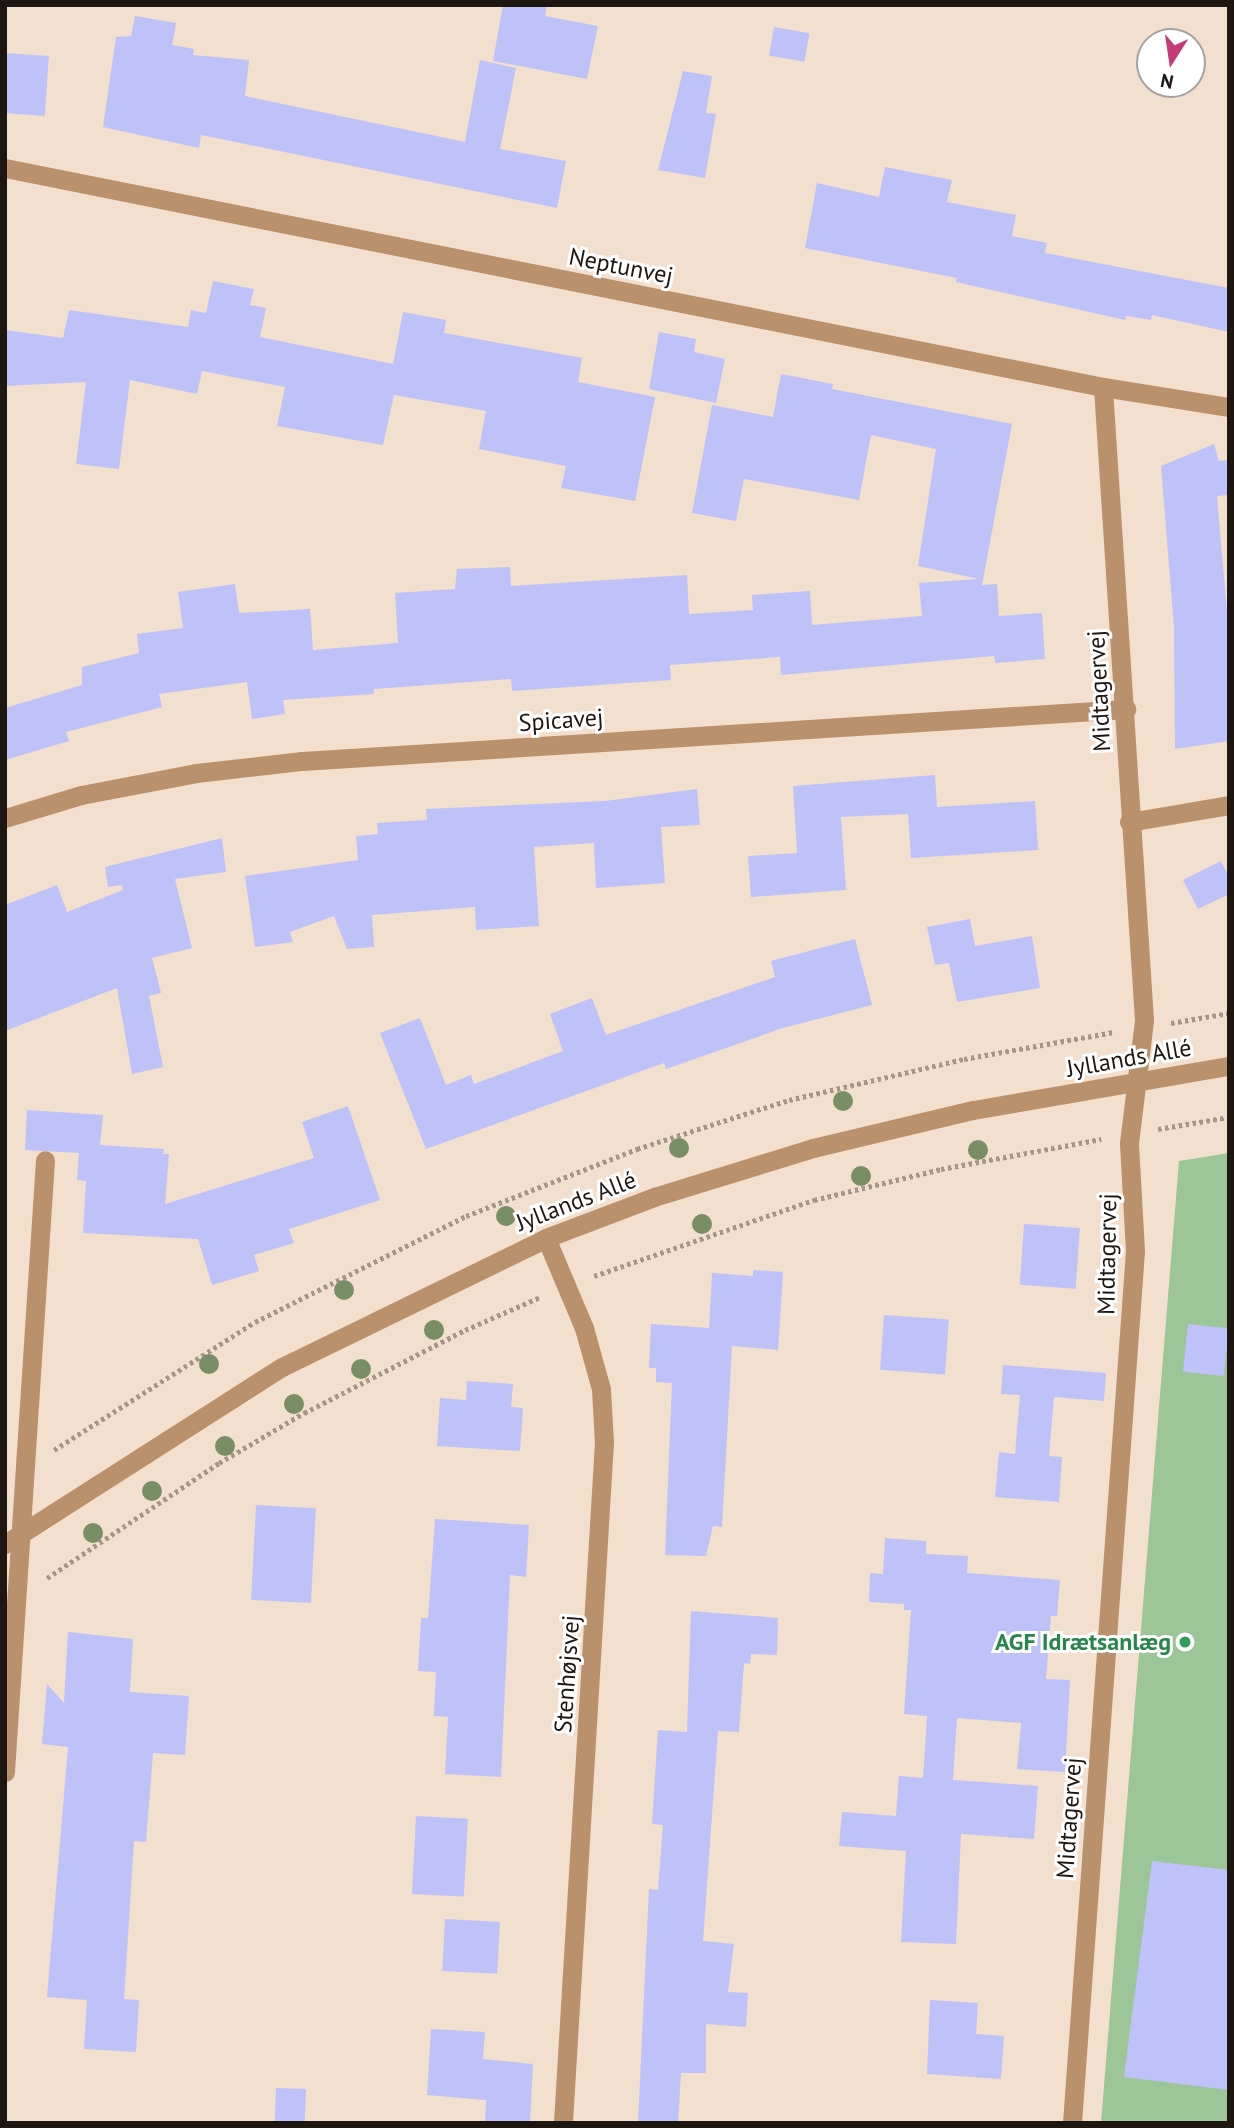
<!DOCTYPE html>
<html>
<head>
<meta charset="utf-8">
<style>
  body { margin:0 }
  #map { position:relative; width:1234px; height:2128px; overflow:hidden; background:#f3dfcd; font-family:"PT Sans",sans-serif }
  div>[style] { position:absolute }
  .green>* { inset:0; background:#9cc598 }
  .building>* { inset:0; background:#bfc1f9; transform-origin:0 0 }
  .path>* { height:4.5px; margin-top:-2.25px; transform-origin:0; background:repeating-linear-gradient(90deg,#a59688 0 3.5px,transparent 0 7px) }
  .minor>* { height:19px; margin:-9.5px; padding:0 9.5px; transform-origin:9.5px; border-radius:9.5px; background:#ba916d }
  .tertiary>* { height:19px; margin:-9.5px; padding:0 9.5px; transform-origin:9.5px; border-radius:9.5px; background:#ba916d }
  .trees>* { width:20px; height:20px; margin:-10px; border-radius:50%; background:#798e67 }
  .dots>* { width:19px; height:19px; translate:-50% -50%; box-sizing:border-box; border:4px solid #fff; border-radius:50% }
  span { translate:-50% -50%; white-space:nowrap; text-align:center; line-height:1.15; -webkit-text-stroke:6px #fff; paint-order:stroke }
  .street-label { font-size:24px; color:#1e1711 }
  .leisure-label { font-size:24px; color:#27864d; font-weight:700 }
  .right { translate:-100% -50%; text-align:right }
  .frame { position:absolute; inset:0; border:7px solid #1e1711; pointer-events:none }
  .north { position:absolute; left:1136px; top:28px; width:70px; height:70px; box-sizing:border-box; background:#fff; border:2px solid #a5a2a0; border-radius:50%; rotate:192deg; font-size:19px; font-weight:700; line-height:28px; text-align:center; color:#1e1711 }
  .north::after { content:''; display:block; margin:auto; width:24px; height:32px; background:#c33b77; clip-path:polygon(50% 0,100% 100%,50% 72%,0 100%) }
</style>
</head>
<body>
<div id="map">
  <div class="green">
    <div style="clip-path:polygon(1229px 1153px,1229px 2123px,1101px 2123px,1179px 1161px)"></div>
  </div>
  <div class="building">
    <div style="clip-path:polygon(503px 5px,547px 5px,545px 16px,598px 26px,587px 79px,493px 61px)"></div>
    <div style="clip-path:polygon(135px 16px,176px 23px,172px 45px,194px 49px,193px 55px,249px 60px,245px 96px,465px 142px,480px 60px,516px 68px,500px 149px,566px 161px,557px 208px,201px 135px,199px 148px,103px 127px,116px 37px,131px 36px)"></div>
    <div style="left:774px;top:27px;width:36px;height:29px;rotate:10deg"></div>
    <div style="left:5px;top:53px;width:44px;height:60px;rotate:4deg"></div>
    <div style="clip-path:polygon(683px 71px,712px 76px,706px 113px,716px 114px,705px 178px,658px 170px)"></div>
    <div style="clip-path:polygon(885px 167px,952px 180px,947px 202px,1016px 215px,1012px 236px,1047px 243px,1045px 253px,1229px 288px,1229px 332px,1152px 315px,1151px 320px,1126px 316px,1125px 320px,956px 282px,957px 278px,805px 248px,817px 183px,879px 197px)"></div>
    <div style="clip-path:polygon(213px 281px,254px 289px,250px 305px,266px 308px,260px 337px,393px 364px,403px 312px,446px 320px,444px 333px,582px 358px,578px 382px,655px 397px,635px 501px,561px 488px,566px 466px,479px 449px,486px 411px,394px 395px,383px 445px,277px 426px,285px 387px,202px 371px,197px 394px,130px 380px,119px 469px,76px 464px,86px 382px,5px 386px,5px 330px,63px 338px,69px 310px,188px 327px,191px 310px,206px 313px)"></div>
    <div style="clip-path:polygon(659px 332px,696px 339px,694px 352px,725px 359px,716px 403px,649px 389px)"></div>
    <div style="clip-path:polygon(781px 374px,833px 384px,832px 389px,1012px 424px,982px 585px,997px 584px,999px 616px,1042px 613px,1045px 659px,995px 663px,994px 656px,781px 675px,780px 657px,670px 665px,671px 680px,512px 691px,511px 679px,374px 689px,374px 694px,283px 700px,285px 714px,252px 719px,247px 682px,159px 694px,162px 707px,66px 732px,69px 741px,5px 760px,5px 708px,82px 685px,82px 667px,139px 653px,137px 634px,183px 628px,178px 592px,235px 584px,239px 613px,310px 609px,313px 650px,398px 643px,395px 593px,455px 589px,457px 569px,510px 567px,511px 586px,687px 575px,689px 614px,753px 610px,752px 595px,810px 591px,812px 625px,922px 616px,919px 583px,979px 579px,918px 566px,936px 449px,871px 435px,859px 500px,744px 479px,736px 521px,692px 513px,712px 405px,773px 417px)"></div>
    <div style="clip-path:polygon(1214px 444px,1219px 461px,1229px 460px,1229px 495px,1217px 496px,1229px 635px,1229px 741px,1175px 749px,1174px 627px,1161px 466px)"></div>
    <div style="clip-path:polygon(935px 775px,937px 807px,1035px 801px,1038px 850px,911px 858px,908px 814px,841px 817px,846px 890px,751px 897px,748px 856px,797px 853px,793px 786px)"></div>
    <div style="clip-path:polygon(697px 789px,700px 825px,661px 827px,665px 883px,596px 888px,594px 843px,534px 847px,539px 926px,476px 930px,475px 907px,372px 915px,374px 947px,347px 949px,334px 916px,290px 932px,293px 942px,255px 947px,245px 876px,358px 860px,356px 836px,378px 834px,377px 823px,427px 820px,426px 809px,605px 801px)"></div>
    <div style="clip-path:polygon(222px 838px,226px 872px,175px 879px,192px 948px,152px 958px,161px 993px,149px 996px,163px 1067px,132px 1074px,117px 988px,5px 1031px,5px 905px,57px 885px,67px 912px,123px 890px,122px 885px,108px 887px,105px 867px)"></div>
    <div style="clip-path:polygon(1221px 861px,1229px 877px,1229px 894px,1198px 909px,1183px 880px)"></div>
    <div style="clip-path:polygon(970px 919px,975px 946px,1032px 936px,1040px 988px,957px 1002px,949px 963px,935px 965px,927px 927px)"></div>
    <div style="clip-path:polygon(855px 939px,872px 1005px,783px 1028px,666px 1069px,664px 1063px,426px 1149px,380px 1033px,420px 1018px,446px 1085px,471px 1075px,474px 1084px,563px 1051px,550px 1014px,592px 998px,606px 1035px,775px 977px,771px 961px)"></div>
    <div style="clip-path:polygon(348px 1106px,380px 1200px,289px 1229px,294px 1243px,254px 1255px,259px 1271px,212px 1285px,198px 1239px,83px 1233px,86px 1181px,77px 1180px,79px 1153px,25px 1150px,27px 1110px,103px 1115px,100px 1145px,164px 1149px,163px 1154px,169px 1154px,165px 1204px,314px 1158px,302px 1122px)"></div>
    <div style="left:1024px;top:1224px;width:56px;height:61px;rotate:4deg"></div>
    <div style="clip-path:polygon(753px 1270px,783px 1272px,778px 1350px,732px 1346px,722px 1527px,713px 1526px,706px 1556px,665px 1555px,672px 1383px,656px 1382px,656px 1368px,649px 1368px,651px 1324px,709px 1328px,712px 1273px,753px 1276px)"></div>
    <div style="left:884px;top:1315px;width:65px;height:55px;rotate:4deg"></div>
    <div style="left:1188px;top:1324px;width:41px;height:48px;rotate:6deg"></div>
    <div style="clip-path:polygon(1003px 1365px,1106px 1373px,1104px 1401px,1054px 1397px,1049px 1456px,1062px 1457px,1059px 1502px,995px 1497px,999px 1452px,1015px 1454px,1020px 1395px,1001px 1394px)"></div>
    <div style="clip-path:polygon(467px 1381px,513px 1384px,511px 1407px,523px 1408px,520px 1451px,437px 1446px,440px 1398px,466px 1400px)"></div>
    <div style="left:256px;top:1505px;width:60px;height:95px;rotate:3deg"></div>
    <div style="clip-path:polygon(435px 1519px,529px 1525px,526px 1577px,510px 1575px,501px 1777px,445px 1774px,448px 1717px,434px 1716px,436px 1672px,418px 1671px,421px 1618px,428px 1618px)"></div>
    <div style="clip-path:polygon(885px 1538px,926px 1541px,926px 1554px,968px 1556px,967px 1573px,1060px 1580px,1057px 1616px,1051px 1616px,1046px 1679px,1070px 1680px,1065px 1772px,1017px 1769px,1021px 1723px,957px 1718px,953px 1780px,1038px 1786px,1034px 1839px,961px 1834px,956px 1944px,901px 1942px,906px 1851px,839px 1846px,842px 1812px,896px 1816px,899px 1776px,923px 1778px,927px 1716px,904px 1714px,911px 1610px,904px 1610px,904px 1604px,869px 1602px,870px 1573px,883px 1574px)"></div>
    <div style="clip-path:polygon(691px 1611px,778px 1618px,777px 1655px,751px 1654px,750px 1664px,744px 1663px,739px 1732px,718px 1731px,703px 1941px,734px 1944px,728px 1992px,748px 1993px,746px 2027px,706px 2024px,706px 2073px,681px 2073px,678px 2123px,638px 2123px,649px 1889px,658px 1890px,663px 1825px,652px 1824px,658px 1730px,687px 1732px)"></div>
    <div style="clip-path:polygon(68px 1632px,133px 1639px,130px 1692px,189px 1696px,185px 1755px,153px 1753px,146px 1842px,134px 1841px,124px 1999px,139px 2000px,136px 2052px,84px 2049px,87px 2000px,47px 1997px,68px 1747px,42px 1744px,47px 1684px,64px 1703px)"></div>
    <div style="left:416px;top:1816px;width:52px;height:78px;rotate:3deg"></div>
    <div style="clip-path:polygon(1152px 1861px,1229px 1870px,1229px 2090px,1124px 2077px)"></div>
    <div style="left:445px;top:1919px;width:55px;height:52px;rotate:3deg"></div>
    <div style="clip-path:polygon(930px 2000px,978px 2003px,976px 2034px,1004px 2036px,1001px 2079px,927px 2074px)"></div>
    <div style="clip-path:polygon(431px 2029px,485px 2032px,483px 2059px,533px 2064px,530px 2123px,485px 2123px,486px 2100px,427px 2095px)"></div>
    <div style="left:276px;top:2088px;width:30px;height:35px;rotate:2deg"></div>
  </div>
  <div class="path">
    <div style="left:1171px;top:1023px;width:59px;rotate:-9.8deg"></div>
    <div style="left:1158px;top:1129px;width:72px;rotate:-9.6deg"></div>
    <div style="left:594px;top:1276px;width:233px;rotate:-19.1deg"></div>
    <div style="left:814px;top:1200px;width:131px;rotate:-13.7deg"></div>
    <div style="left:941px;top:1169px;width:163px;rotate:-10.6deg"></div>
    <div style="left:54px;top:1450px;width:238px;rotate:-32.5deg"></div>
    <div style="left:255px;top:1322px;width:236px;rotate:-26.7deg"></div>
    <div style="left:466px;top:1216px;width:184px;rotate:-21.4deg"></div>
    <div style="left:637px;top:1149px;width:160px;rotate:-17.9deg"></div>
    <div style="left:789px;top:1100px;width:180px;rotate:-13.2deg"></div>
    <div style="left:964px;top:1059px;width:152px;rotate:-10.2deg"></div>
    <div style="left:47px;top:1578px;width:207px;rotate:-33.8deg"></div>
    <div style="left:219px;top:1463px;width:99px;rotate:-30.5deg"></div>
    <div style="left:304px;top:1413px;width:181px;rotate:-27.3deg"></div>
    <div style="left:465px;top:1330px;width:82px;rotate:-23.7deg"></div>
  </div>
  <div class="minor">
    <div style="left:5px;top:168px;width:1120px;rotate:11.28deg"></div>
    <div style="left:1103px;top:387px;width:128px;rotate:9deg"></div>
    <div style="left:5px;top:818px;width:79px;rotate:-16.8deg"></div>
    <div style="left:81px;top:795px;width:117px;rotate:-10.8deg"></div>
    <div style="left:196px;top:773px;width:107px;rotate:-6.5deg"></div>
    <div style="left:302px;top:761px;width:826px;rotate:-3.61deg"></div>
    <div style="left:1129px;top:822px;width:101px;rotate:-9.6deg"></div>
    <div style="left:546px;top:1238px;width:98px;rotate:67.1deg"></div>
    <div style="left:584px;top:1328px;width:63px;rotate:74.4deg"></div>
    <div style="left:601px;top:1389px;width:53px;rotate:86.8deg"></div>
    <div style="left:604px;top:1442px;width:682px;rotate:93.45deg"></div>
    <div style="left:5px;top:1772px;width:613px;rotate:-86.26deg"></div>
    <div style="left:1072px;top:2123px;width:874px;rotate:-85.87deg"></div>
    <div style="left:1135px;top:1251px;width:108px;rotate:-93.2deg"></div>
    <div style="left:1129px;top:1143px;width:124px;rotate:-83deg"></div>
    <div style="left:1144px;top:1020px;width:634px;rotate:-93.71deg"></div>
  </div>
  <div class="tertiary">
    <div style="left:5px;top:1544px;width:329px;rotate:-32.6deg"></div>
    <div style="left:282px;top:1367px;width:294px;rotate:-26deg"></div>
    <div style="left:546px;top:1238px;width:116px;rotate:-20.8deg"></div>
    <div style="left:654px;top:1197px;width:166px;rotate:-17.1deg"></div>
    <div style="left:813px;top:1148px;width:164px;rotate:-13.4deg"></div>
    <div style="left:973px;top:1110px;width:260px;rotate:-9.8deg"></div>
  </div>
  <div class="trees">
    <div style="left:843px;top:1101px"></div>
    <div style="left:679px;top:1148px"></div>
    <div style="left:978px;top:1150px"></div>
    <div style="left:861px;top:1176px"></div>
    <div style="left:506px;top:1216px"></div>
    <div style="left:702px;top:1224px"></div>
    <div style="left:344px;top:1290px"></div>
    <div style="left:434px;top:1330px"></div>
    <div style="left:209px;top:1364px"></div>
    <div style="left:361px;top:1369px"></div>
    <div style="left:294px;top:1404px"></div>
    <div style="left:225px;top:1446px"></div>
    <div style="left:152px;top:1491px"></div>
    <div style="left:93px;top:1533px"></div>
  </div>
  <div class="dots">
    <div style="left:1185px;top:1642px;background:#2e9e5b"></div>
  </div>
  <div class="street-label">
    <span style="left:621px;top:266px;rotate:11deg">Neptunvej</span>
    <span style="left:1099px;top:691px;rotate:-93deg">Midtagervej</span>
    <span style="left:561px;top:720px;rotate:-4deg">Spicavej</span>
    <span style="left:1129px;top:1058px;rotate:-10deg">Jyllands Allé</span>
    <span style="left:576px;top:1201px;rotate:-21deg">Jyllands Allé</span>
    <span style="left:1107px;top:1254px;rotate:-89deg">Midtagervej</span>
    <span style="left:567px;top:1674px;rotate:-86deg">Stenhøjsvej</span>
    <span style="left:1069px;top:1818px;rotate:-86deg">Midtagervej</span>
  </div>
  <div class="leisure-label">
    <span class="right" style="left:1171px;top:1642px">AGF Idrætsanlæg</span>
  </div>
  <div class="frame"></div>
  <div class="north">N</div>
</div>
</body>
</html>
